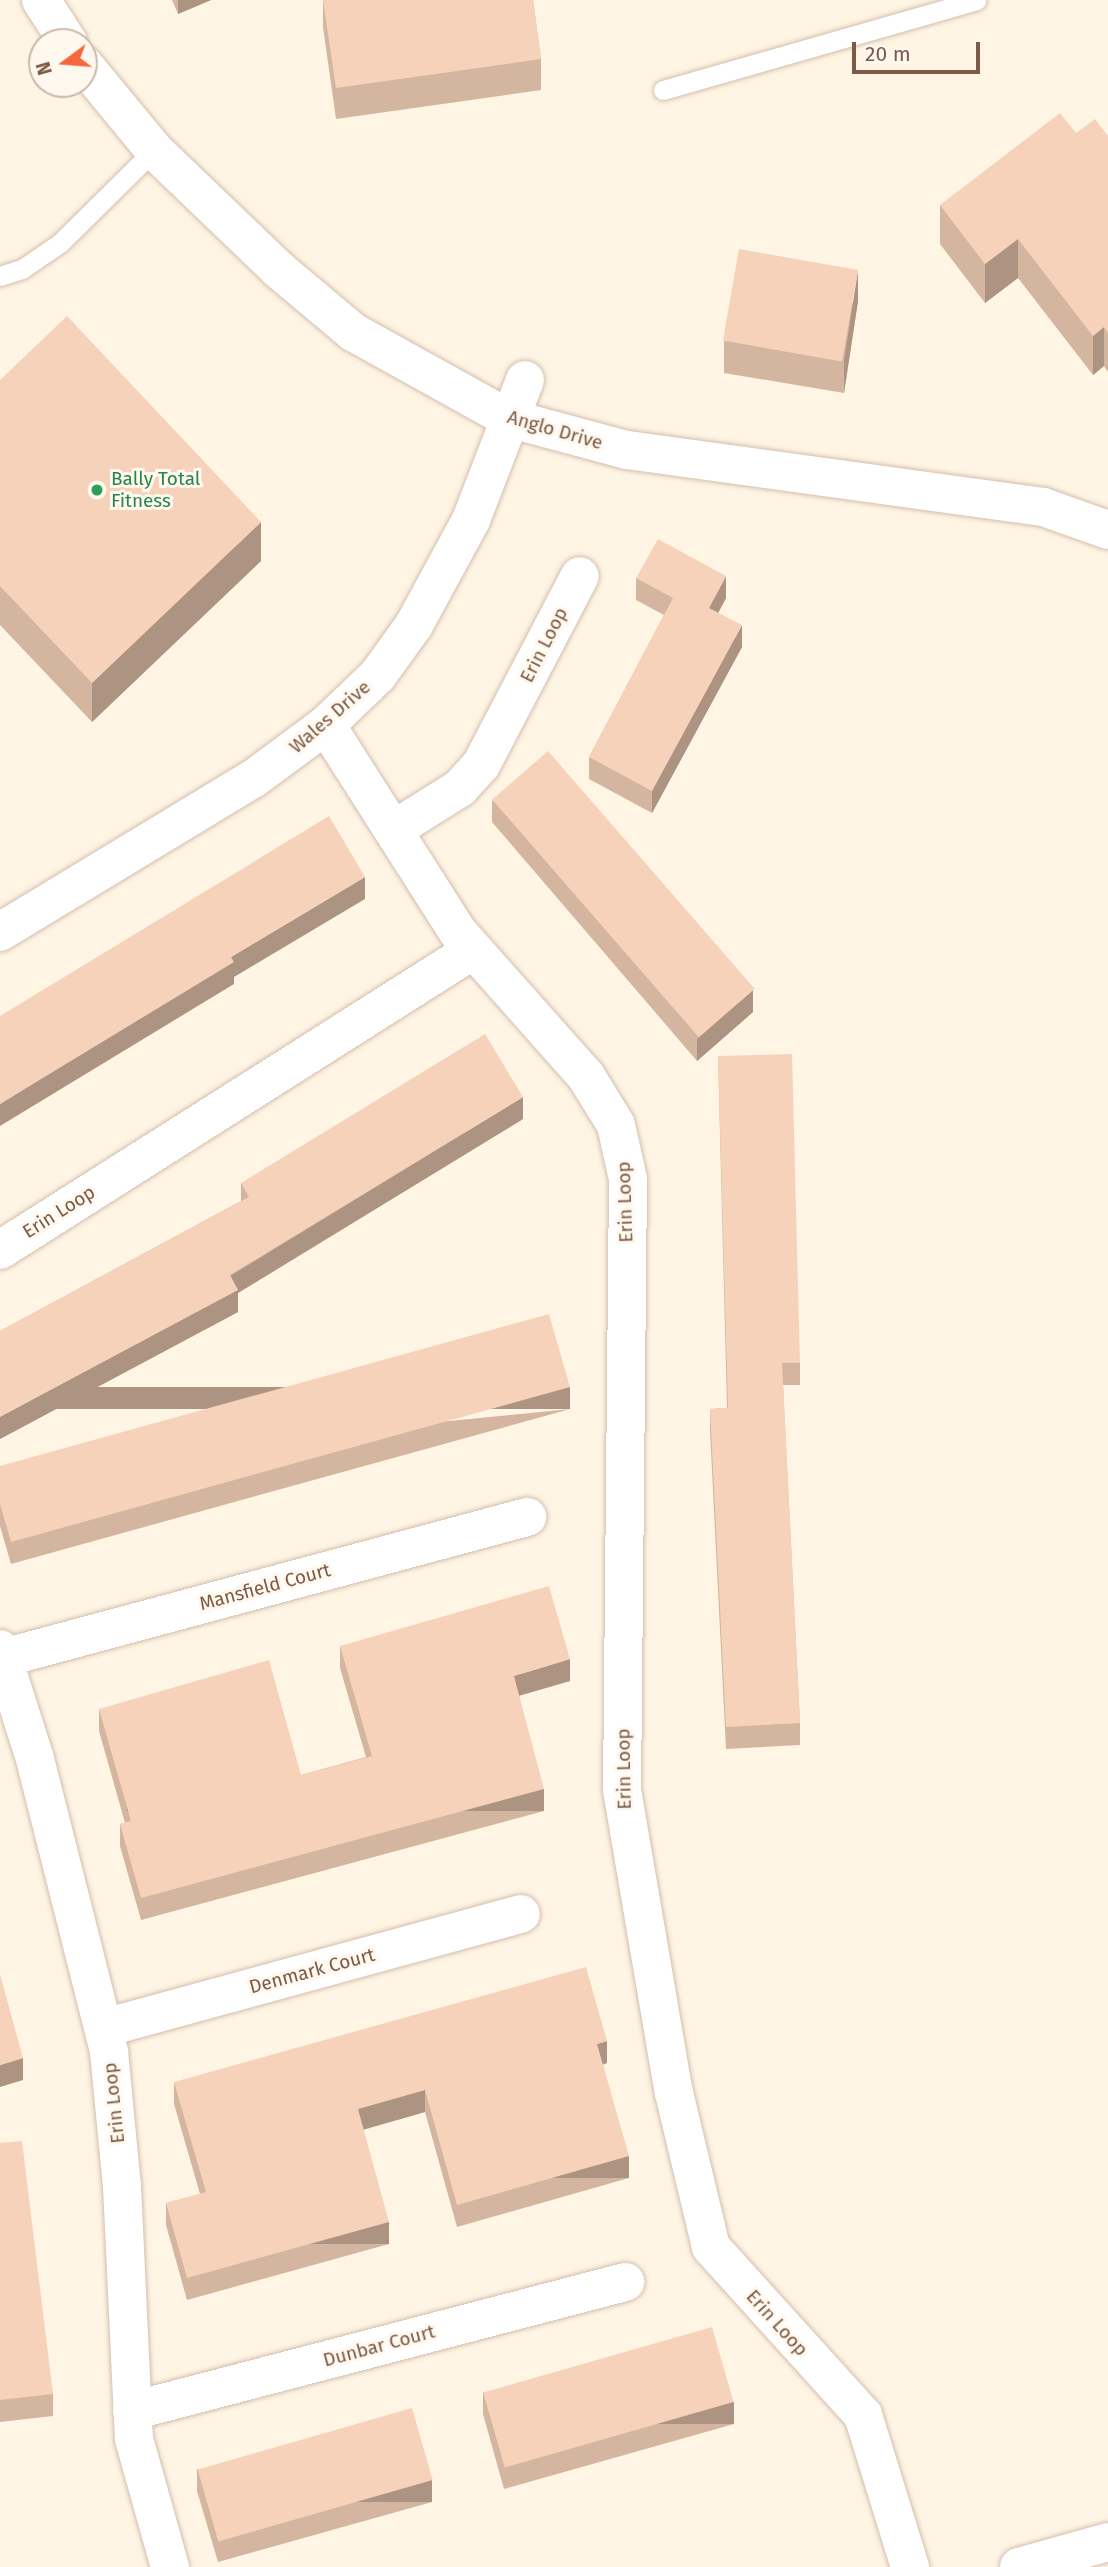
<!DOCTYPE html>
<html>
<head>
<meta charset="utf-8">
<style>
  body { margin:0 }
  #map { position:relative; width:1108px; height:2567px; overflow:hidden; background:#fef5e5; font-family:"Fira Sans",sans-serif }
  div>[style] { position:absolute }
  .roads { filter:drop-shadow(0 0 2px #d4beac) drop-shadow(0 0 2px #d4beac) }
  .service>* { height:19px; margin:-9.5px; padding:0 9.5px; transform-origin:9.5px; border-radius:9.5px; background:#fff }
  .minor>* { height:38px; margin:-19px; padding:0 19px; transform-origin:19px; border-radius:19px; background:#fff }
  .wall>* { inset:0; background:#d4b5a0 }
  .shaded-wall>* { inset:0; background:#ad9382; transform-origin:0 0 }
  .building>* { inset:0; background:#f7d2ba; transform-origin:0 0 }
  .dots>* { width:19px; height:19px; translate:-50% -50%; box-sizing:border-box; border:4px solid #fff8ee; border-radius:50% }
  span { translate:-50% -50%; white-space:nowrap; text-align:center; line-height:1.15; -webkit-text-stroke:6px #fff8ee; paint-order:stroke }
  .street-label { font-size:19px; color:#7b5a47 }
  .leisure-label { font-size:19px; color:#27864d }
  .left { translate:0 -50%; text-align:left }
  .north { position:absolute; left:28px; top:28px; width:70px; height:70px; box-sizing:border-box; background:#fff8ee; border:2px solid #cab9ab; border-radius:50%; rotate:254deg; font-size:19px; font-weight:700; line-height:28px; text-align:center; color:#7b5a47 }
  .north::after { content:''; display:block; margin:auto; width:24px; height:32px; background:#f4683e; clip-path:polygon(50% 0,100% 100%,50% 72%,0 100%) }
  .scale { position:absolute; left:852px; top:42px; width:128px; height:32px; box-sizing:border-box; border:4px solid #7b5a47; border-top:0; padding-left:9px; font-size:21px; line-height:24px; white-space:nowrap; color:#7b5a47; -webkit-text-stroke:5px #fff8ee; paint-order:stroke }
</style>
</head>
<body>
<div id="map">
  <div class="roads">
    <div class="service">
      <div style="left:663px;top:90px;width:326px;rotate:-16deg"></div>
      <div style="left:0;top:276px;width:23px;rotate:-18deg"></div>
      <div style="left:22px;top:269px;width:46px;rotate:-34.4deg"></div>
      <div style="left:60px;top:243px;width:132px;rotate:-44.7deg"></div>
    </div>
    <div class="minor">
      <div style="left:41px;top:0;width:50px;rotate:57.3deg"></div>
      <div style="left:84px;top:65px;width:110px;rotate:50.5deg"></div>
      <div style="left:154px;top:150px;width:173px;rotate:43.8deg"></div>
      <div style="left:279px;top:270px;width:97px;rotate:40deg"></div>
      <div style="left:353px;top:332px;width:177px;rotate:29deg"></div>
      <div style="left:508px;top:418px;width:123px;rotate:15.1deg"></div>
      <div style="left:627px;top:450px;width:420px;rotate:7.8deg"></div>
      <div style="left:1043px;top:507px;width:69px;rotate:19.5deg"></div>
      <div style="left:326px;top:725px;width:246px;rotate:57.5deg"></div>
      <div style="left:458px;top:932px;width:193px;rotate:48.4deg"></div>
      <div style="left:586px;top:1076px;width:57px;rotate:58.5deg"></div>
      <div style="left:616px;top:1125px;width:55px;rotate:77.5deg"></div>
      <div style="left:628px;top:1179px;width:611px;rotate:90.56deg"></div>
      <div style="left:622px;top:1790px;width:307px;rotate:80.3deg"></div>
      <div style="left:674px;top:2093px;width:158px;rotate:76.5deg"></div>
      <div style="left:711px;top:2247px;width:227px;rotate:47.9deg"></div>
      <div style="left:863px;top:2415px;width:159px;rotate:72.8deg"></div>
      <div style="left:393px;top:830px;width:79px;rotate:-32.1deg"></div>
      <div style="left:460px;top:788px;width:31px;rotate:-48deg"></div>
      <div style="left:481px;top:765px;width:213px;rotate:-62.4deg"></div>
      <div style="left:0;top:932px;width:296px;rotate:-31.2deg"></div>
      <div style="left:253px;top:779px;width:91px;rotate:-36.5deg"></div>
      <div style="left:326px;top:725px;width:72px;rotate:-43.9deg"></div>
      <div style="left:378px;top:675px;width:62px;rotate:-54.2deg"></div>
      <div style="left:414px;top:625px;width:119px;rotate:-61.5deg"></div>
      <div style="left:471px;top:520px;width:150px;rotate:-68.9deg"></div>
      <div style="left:0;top:1250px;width:560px;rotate:-32.38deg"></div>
      <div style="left:0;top:1649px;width:115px;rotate:72.3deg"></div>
      <div style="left:35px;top:1759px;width:302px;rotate:75.8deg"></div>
      <div style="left:109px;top:2052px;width:135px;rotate:84.5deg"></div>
      <div style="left:122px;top:2186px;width:253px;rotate:87.3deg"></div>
      <div style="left:134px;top:2439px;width:133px;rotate:74.3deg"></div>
      <div style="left:3px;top:1658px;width:543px;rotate:-15.06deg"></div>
      <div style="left:104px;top:2028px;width:432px;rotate:-15.3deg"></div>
      <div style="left:132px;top:2411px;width:510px;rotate:-14.66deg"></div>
      <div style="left:1019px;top:2567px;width:92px;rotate:-15.7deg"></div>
    </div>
  </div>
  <div class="wall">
    <div style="clip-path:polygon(172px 0,211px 0,178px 14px)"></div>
    <div style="clip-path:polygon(323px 0,533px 0,541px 59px,541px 90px,336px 119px,323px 27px)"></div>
    <div style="clip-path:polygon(1076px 133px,1108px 136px,1108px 372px,1104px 366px,1093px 375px,1018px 278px,985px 303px,940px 244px,940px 205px)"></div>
    <div style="clip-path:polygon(858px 301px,844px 393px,724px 373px,724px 341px)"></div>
    <div style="clip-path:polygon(0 380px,261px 561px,92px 722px,0 625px)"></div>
    <div style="clip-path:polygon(636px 578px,726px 598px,718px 613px,742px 647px,652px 813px,589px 779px,589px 757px,664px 615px,636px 600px)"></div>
    <div style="clip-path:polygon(492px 800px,753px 1012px,697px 1061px,492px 822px)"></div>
    <div style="clip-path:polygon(718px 1056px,800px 1363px,800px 1385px,783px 1385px,800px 1723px,800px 1745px,726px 1749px,710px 1431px,710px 1409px,727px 1408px)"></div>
    <div style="clip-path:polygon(523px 1119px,238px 1293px,238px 1312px,0 1439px,0 1331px,241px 1201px,241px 1183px)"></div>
    <div style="clip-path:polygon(570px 1409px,11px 1564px,0 1526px,0 1466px)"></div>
    <div style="clip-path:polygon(340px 1646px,570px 1681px,519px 1696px,544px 1811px,141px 1920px,120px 1846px,120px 1824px,125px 1823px,99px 1731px,99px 1709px,301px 1775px,366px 1757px,340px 1668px)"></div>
    <div style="clip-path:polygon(607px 2063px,603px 2065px,629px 2178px,457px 2227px,425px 2112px,363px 2130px,389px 2244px,187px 2300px,166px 2225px,166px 2203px,200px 2194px,174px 2104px,174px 2082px)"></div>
    <div style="clip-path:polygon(0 2143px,53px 2394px,53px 2416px,0 2422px)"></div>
    <div style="clip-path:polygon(483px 2392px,734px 2424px,504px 2489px,483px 2414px)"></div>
    <div style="clip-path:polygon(197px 2469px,432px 2502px,218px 2562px,197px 2491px)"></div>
  </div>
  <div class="shaded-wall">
    <div style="clip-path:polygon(178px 0,211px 0,178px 14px)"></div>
    <div style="clip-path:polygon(1018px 239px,1018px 278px,985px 303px,985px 264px)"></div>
    <div style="clip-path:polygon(858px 270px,858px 301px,844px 393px,844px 361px)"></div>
    <div style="clip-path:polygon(1104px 327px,1104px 366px,1093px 375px,1093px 336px)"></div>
    <div style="clip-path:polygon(261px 522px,261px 561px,92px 722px,92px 683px)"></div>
    <div style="clip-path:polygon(726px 576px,726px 598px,709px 630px,709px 608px)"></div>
    <div style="clip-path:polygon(742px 625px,742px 647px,652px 813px,652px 791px)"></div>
    <div style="clip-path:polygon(365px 877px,365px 899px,234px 977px,234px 984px,0 1126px,0 1104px,231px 957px)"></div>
    <div style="clip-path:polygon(753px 990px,753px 1012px,697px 1061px,697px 1039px)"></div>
    <div style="clip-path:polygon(523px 1097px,523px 1119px,238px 1293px,238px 1312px,0 1439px,0 1417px)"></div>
    <div style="left:570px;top:1387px;width:22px;height:580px;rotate:90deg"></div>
    <div style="clip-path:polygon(570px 1659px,570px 1681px,514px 1697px,514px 1676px)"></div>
    <div style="left:544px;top:1789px;width:22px;height:417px;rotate:90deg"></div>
    <div style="clip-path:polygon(607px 2041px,607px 2063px,597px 2066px,597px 2044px)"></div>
    <div style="clip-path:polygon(23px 2058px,23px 2080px,0 2087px,0 2065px)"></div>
    <div style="clip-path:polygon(425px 2090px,425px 2112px,358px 2131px,358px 2109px)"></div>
    <div style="left:629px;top:2156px;width:22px;height:179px;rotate:90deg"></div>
    <div style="left:389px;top:2222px;width:22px;height:210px;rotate:90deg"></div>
    <div style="left:734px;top:2402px;width:22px;height:239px;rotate:90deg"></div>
    <div style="left:432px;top:2480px;width:22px;height:222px;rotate:90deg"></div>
  </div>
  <div class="building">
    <div style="clip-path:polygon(323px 0,533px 0,541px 59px,336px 88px)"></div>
    <div style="clip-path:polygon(1060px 113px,1076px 133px,1095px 119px,1108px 136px,1108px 333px,1104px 327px,1093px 336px,1018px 239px,985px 264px,940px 205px)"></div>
    <div style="left:739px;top:249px;width:121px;height:93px;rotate:10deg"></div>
    <div style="clip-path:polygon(67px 316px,261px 522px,92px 683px,0 586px,0 380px)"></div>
    <div style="clip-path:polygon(658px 539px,726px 576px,709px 608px,742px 625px,652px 791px,589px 757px,673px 598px,636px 578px)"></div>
    <div style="left:548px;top:751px;width:315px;height:74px;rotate:49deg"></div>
    <div style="clip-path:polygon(329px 816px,365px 877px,231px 957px,234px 962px,0 1104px,0 1016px)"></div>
    <div style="clip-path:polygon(485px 1034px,523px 1097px,230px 1275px,238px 1290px,0 1417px,0 1331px,249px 1197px,241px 1183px)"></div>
    <div style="clip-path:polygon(792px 1054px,800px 1363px,782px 1363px,800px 1723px,726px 1727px,710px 1409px,728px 1408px,718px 1056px)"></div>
    <div style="clip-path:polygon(549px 1314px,570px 1387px,11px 1542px,0 1504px,0 1466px)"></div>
    <div style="clip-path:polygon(549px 1586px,570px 1659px,514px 1676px,544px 1789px,141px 1898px,120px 1824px,131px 1821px,99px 1709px,269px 1660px,301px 1775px,372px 1756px,340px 1646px)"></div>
    <div style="clip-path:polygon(586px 1967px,607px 2041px,597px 2044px,629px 2156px,457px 2205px,425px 2090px,358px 2109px,389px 2222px,187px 2278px,166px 2203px,206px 2192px,174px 2082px)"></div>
    <div style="clip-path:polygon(0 1974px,23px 2058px,0 2065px)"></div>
    <div style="clip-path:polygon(22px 2141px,53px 2394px,0 2400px,0 2143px)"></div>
    <div style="left:712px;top:2327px;width:78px;height:238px;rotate:74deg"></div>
    <div style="left:412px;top:2408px;width:75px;height:223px;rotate:74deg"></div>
  </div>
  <div class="dots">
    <div style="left:97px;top:490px;background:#2e9e5b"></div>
  </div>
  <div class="street-label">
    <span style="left:555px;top:430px;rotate:16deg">Anglo Drive</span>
    <span style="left:544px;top:645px;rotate:-63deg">Erin Loop</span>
    <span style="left:330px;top:717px;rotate:-41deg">Wales Drive</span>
    <span style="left:625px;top:1202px;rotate:-92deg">Erin Loop</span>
    <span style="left:59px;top:1212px;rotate:-32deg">Erin Loop</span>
    <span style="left:265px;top:1587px;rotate:-15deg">Mansfield Court</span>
    <span style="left:624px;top:1769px;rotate:-91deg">Erin Loop</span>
    <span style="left:312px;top:1971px;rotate:-15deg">Denmark Court</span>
    <span style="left:114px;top:2103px;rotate:-96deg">Erin Loop</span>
    <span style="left:777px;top:2323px;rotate:48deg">Erin Loop</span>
    <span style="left:379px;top:2346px;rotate:-15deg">Dunbar Court</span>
  </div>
  <div class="leisure-label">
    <span class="left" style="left:111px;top:490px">Bally Total<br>Fitness</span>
  </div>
  <div class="north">N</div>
  <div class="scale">20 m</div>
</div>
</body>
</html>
